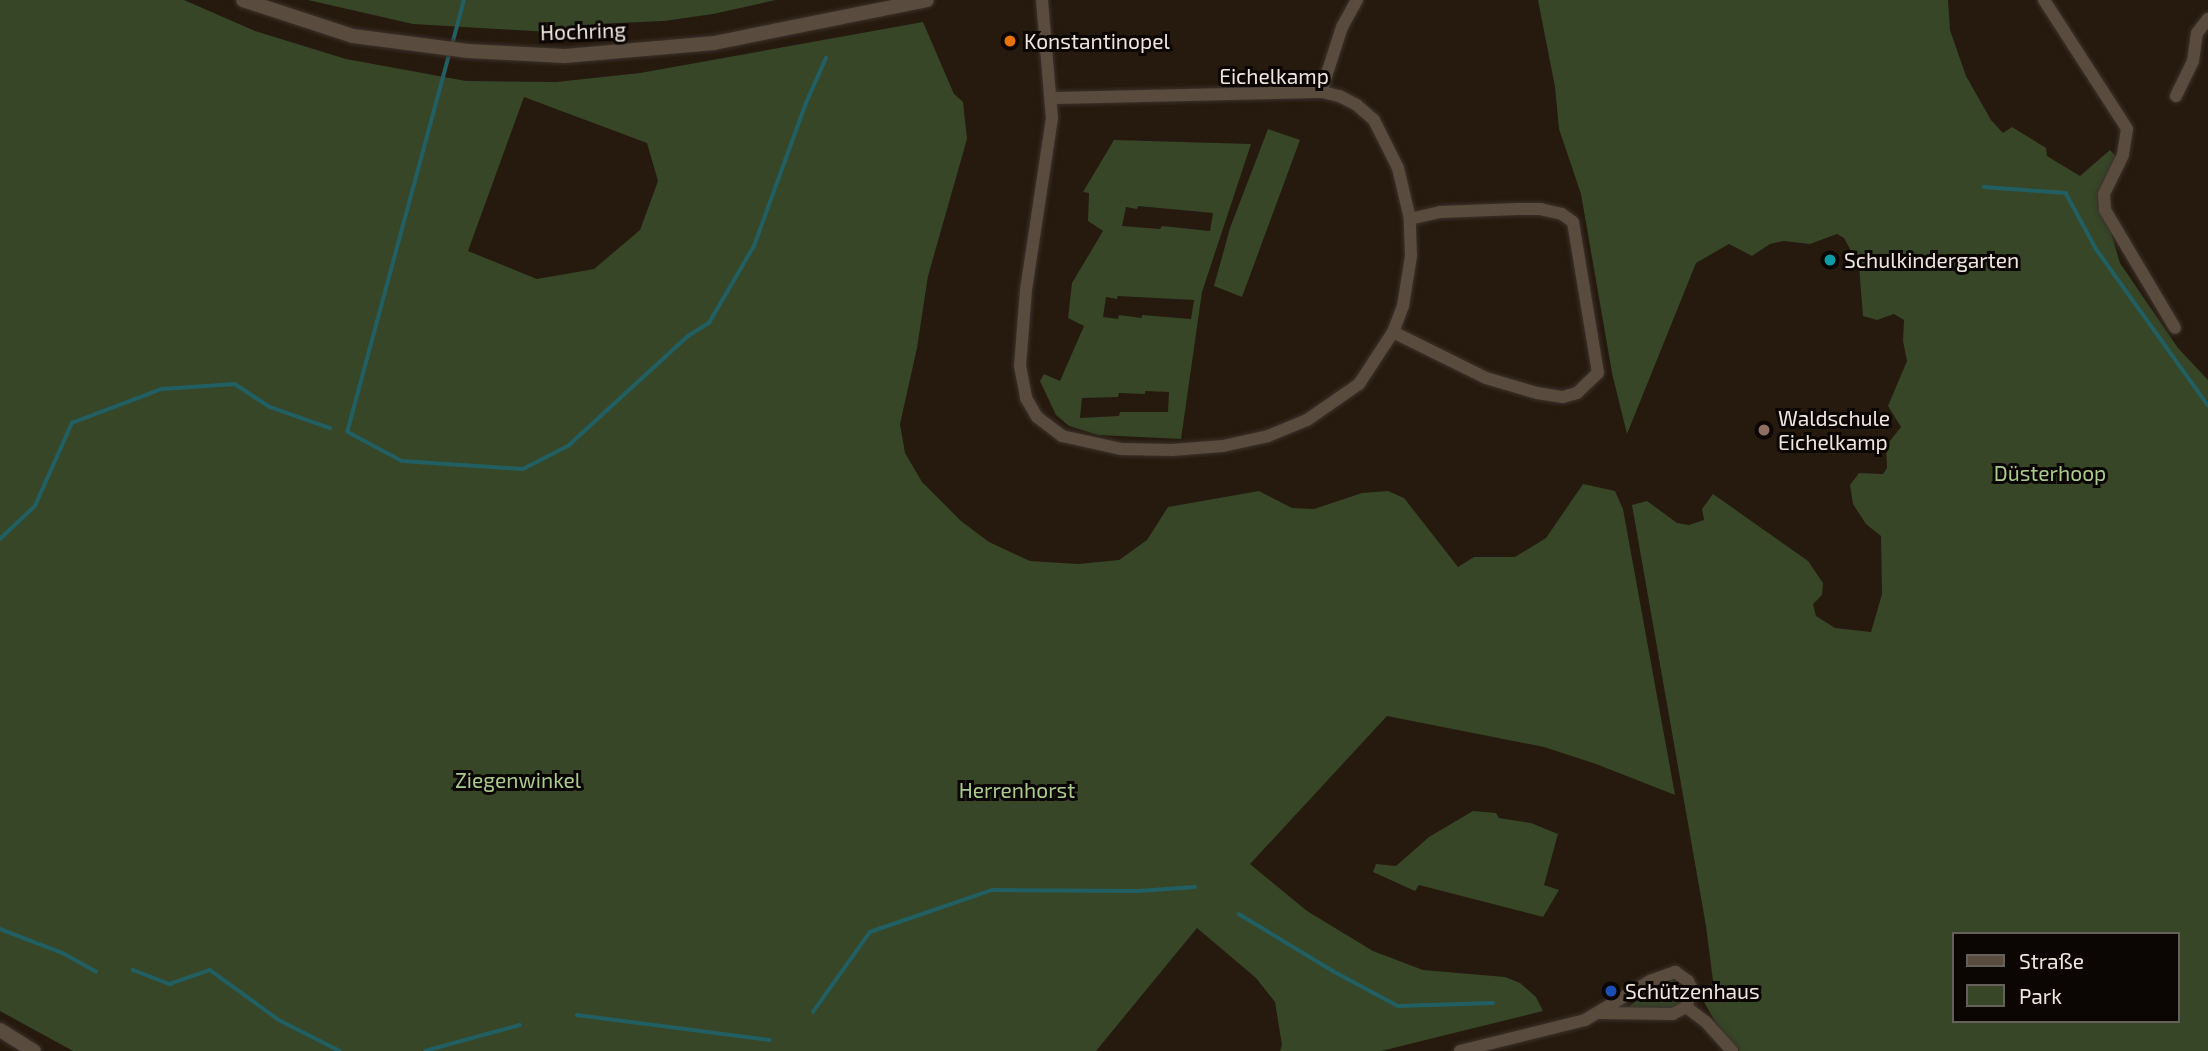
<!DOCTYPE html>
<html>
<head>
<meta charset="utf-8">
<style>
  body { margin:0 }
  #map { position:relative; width:2208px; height:1051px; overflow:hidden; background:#26190d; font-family:"Exo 2",sans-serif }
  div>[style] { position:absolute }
  .green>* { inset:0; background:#364627 }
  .stream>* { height:3.5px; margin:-1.75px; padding:0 1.75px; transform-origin:1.75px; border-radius:1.75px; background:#225f63 }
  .roads { filter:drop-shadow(0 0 2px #3b322c) drop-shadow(0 0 2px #3b322c) }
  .minor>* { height:12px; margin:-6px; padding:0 6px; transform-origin:6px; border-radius:6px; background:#594b3d }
  .tertiary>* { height:14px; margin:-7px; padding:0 7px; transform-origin:7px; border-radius:7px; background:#594b3d }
  .dots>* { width:19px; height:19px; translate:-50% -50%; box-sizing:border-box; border:4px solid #0b0603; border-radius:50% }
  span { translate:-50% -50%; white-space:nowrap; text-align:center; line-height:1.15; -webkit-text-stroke:6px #0b0603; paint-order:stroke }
  .street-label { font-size:21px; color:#efe6de }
  .poi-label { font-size:21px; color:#efe6de }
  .left { translate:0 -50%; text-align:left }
  .park-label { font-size:21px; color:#abcc8d }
  .legend { position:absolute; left:1952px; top:932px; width:228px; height:91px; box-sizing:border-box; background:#0b0603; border:2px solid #66605b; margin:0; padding:9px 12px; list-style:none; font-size:21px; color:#efe6de }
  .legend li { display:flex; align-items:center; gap:14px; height:35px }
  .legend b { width:35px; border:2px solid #66605b }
</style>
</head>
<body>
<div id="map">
  <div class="green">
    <div style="clip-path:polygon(evenodd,0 0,184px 0,255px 31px,346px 59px,466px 81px,556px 82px,640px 73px,923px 22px,954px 94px,963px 102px,967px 139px,928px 276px,917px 348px,900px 424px,905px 453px,922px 482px,961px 521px,989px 542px,1030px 561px,1078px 564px,1119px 560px,1147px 540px,1168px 507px,1259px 491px,1292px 508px,1314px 509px,1362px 493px,1388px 491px,1404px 498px,1458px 567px,1474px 557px,1515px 557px,1546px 538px,1583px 484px,1615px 491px,1623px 509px,1675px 795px,1596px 764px,1544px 747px,1387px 716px,1250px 864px,1307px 911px,1373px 951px,1423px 970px,1505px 977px,1520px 983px,1536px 997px,1543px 1011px,1381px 1051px,1280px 1051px,1282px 1045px,1275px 1002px,1256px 978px,1197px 928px,1096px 1051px,73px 1051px,0 1011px,0 0,524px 97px,647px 143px,658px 181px,640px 230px,594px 269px,537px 279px,468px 251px,524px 97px)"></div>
    <div style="clip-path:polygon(308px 0,776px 0,713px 14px,664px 21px,595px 24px,566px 33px,413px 24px)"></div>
    <div style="clip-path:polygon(evenodd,1538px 0,1948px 0,1950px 30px,1966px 76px,1991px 120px,2003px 133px,2012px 127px,2046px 148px,2047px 156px,2080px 176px,2110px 150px,2117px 158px,2102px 183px,2105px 212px,2120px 263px,2178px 348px,2208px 380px,2208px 1051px,1739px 1051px,1716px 1023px,1704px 1002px,1713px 981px,1706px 926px,1632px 505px,1647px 501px,1677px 523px,1689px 525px,1704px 520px,1702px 509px,1713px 494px,1808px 561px,1823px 583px,1822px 595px,1813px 604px,1816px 616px,1835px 628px,1871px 632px,1882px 594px,1881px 536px,1866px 524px,1853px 504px,1850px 485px,1859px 473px,1883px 474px,1887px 468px,1886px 446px,1901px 427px,1888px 406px,1907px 361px,1903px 341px,1904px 320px,1894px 314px,1877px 320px,1863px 316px,1859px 266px,1844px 238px,1837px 234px,1810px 244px,1784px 241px,1770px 244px,1752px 256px,1729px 244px,1696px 263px,1627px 434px,1612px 373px,1581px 194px,1559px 129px,1555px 87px,1538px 0,1954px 934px,2178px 934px,2178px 1021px,1954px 1021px,1954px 934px)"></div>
    <div style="clip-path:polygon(1268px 129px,1300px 140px,1242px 297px,1214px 286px,1230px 228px)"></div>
    <div style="clip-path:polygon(evenodd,1114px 140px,1251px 144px,1202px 292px,1181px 439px,1098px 435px,1069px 426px,1056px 415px,1040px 381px,1044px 374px,1060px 381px,1084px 326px,1068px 318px,1072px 283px,1103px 231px,1088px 221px,1089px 193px,1083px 192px,1114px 140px,1138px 206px,1213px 213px,1210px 231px,1162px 226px,1160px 229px,1122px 226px,1126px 207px,1137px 209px,1138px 206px,1114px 140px,1118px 296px,1194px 300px,1191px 319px,1142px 315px,1142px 318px,1119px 315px,1118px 319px,1103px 317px,1106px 297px,1117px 299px,1118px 296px,1114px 140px,1145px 391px,1169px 392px,1168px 412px,1120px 412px,1119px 416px,1080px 418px,1082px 398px,1118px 397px,1119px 393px,1145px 394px,1145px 391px)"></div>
    <div style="clip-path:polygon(1473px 811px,1496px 813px,1499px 818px,1531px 823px,1558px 834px,1544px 885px,1559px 890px,1543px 917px,1419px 885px,1415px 891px,1373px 872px,1376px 864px,1396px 866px,1429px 837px)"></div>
    <div style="clip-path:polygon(1670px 978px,1684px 988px,1684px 999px,1679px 1005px,1672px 1008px,1626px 1009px,1659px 983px)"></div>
  </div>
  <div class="stream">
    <div style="left:452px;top:45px;width:47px;rotate:-75.1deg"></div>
    <div style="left:450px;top:53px;width:392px;rotate:105.1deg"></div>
    <div style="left:348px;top:432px;width:61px;rotate:28.2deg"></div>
    <div style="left:402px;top:461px;width:121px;rotate:3.8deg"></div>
    <div style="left:523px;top:469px;width:51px;rotate:-27.1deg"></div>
    <div style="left:568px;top:446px;width:163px;rotate:-42.5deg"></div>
    <div style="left:688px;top:336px;width:25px;rotate:-32deg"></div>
    <div style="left:709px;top:323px;width:89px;rotate:-59.7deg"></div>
    <div style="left:754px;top:246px;width:152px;rotate:-70deg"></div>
    <div style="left:806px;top:103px;width:49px;rotate:-66deg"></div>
    <div style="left:1984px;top:187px;width:82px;rotate:4.2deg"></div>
    <div style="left:2066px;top:193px;width:65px;rotate:61.5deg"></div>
    <div style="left:2097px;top:250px;width:191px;rotate:54.4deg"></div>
    <div style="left:0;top:539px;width:48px;rotate:-43.3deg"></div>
    <div style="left:35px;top:506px;width:91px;rotate:-66deg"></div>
    <div style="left:72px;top:423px;width:79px;rotate:-20.7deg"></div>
    <div style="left:146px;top:395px;width:17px;rotate:-21deg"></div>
    <div style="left:162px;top:389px;width:73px;rotate:-3.9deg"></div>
    <div style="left:235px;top:384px;width:42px;rotate:33.3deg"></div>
    <div style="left:270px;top:407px;width:64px;rotate:19.3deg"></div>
    <div style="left:1239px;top:914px;width:110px;rotate:31.2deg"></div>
    <div style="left:1333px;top:971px;width:74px;rotate:28.3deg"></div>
    <div style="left:1398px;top:1006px;width:95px;rotate:-1.8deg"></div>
    <div style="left:0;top:929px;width:67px;rotate:20.9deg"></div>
    <div style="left:63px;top:953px;width:38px;rotate:29deg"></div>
    <div style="left:133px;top:970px;width:40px;rotate:21deg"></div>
    <div style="left:170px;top:984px;width:42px;rotate:-19.3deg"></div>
    <div style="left:210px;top:970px;width:85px;rotate:35.9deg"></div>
    <div style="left:279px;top:1020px;width:68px;rotate:26.9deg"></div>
    <div style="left:813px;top:1012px;width:98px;rotate:-54.5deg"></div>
    <div style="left:870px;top:932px;width:129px;rotate:-19deg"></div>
    <div style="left:992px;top:890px;width:146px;rotate:0.4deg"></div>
    <div style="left:1138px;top:891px;width:57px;rotate:-4deg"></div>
    <div style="left:577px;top:1015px;width:194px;rotate:7.4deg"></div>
    <div style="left:425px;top:1051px;width:98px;rotate:-15.3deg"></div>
  </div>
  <div class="roads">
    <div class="minor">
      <div style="left:1042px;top:0;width:118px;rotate:85.2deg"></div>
      <div style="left:1052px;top:118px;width:174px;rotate:98.6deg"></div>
      <div style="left:1026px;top:290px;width:76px;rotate:94.5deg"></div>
      <div style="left:1020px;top:366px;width:33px;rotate:79deg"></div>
      <div style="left:1026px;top:398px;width:22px;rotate:60deg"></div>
      <div style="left:1037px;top:417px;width:31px;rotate:37deg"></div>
      <div style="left:1062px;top:436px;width:60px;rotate:12.4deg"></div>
      <div style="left:1121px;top:449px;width:51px;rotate:1.1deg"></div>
      <div style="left:1172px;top:450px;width:51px;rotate:-4.5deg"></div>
      <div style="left:1223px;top:446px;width:46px;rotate:-12.5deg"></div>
      <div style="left:1268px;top:436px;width:42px;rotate:-22.3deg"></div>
      <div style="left:1307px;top:420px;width:63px;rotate:-34.7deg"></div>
      <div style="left:1359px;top:384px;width:62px;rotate:-56.8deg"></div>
      <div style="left:1393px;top:332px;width:28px;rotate:-69deg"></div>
      <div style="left:1403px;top:306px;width:51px;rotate:-80.9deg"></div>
      <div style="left:1411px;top:256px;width:37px;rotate:-92deg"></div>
      <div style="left:1410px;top:219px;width:52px;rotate:-103.2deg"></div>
      <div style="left:1398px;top:168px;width:54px;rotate:-116.6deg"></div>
      <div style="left:1374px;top:120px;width:23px;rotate:-139deg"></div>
      <div style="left:1357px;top:105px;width:20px;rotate:-153deg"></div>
      <div style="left:1339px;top:96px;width:18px;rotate:-167deg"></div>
      <div style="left:1321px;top:92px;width:269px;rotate:178.7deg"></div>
      <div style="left:2044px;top:0;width:153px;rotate:57.2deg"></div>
      <div style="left:2127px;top:129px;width:26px;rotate:99deg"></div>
      <div style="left:2123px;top:155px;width:43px;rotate:116deg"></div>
      <div style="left:2104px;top:194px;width:16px;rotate:86deg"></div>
      <div style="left:2105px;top:210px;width:137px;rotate:59.3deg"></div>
      <div style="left:1321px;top:92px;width:68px;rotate:-72.1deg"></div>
      <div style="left:1342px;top:27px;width:31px;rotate:-61deg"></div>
      <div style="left:2176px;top:96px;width:39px;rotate:-64deg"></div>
      <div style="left:2193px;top:61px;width:28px;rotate:-82deg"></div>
      <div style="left:2197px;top:33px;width:18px;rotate:-52deg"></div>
      <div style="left:1393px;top:332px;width:104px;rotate:26.3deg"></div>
      <div style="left:1486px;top:378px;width:53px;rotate:16.4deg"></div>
      <div style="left:1537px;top:393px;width:26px;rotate:9deg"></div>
      <div style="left:1563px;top:397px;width:15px;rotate:-16deg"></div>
      <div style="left:1577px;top:393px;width:29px;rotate:-44deg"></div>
      <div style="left:1598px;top:373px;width:153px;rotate:-99.4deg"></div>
      <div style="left:1573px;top:222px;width:14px;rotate:-144deg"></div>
      <div style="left:1562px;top:214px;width:22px;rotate:-167deg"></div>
      <div style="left:1541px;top:209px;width:23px;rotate:180deg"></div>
      <div style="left:1518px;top:209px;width:78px;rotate:177.8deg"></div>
      <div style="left:1440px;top:212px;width:31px;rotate:167deg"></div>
      <div style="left:1686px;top:1007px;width:25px;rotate:37deg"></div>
      <div style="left:1706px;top:1022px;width:39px;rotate:48deg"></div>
      <div style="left:1460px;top:1051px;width:129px;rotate:-13.9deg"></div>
      <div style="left:1585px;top:1020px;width:76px;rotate:-31deg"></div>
      <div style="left:1650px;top:981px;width:27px;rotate:-20deg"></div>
      <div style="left:1675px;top:972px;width:16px;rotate:35deg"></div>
      <div style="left:1688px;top:981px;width:9px;rotate:63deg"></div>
      <div style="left:1692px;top:989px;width:19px;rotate:108deg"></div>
      <div style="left:1686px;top:1007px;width:15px;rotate:152deg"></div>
      <div style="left:1673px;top:1014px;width:73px;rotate:-179.2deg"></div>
    </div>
    <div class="tertiary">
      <div style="left:243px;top:0;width:116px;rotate:18.1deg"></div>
      <div style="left:353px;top:36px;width:116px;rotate:7.4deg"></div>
      <div style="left:468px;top:51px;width:97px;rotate:3deg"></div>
      <div style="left:565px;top:56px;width:150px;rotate:-5deg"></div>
      <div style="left:714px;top:43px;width:217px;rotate:-11.4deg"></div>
      <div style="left:0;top:1030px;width:40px;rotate:32deg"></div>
    </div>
  </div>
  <div class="dots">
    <div style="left:1010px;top:41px;background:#e8710a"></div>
    <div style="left:1830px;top:260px;background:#0f9aa8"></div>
    <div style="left:1764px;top:430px;background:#8d6e63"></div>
    <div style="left:1611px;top:991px;background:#1a4fb4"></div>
  </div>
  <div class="street-label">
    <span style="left:583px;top:31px;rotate:-2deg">Hochring</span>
    <span style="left:1274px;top:76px">Eichelkamp</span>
  </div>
  <div class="poi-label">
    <span class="left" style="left:1024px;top:41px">Konstantinopel</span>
    <span class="left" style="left:1844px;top:260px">Schulkindergarten</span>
    <span class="left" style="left:1778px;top:430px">Waldschule<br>Eichelkamp</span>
    <span class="left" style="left:1625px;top:991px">Schützenhaus</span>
  </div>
  <div class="park-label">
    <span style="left:2050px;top:473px">Düsterhoop</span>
    <span style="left:518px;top:780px">Ziegenwinkel</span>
    <span style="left:1017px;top:790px">Herrenhorst</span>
  </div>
  <ul class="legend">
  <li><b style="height:9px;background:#594b3d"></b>Straße</li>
  <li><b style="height:19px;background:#364627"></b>Park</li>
  </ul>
</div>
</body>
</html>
